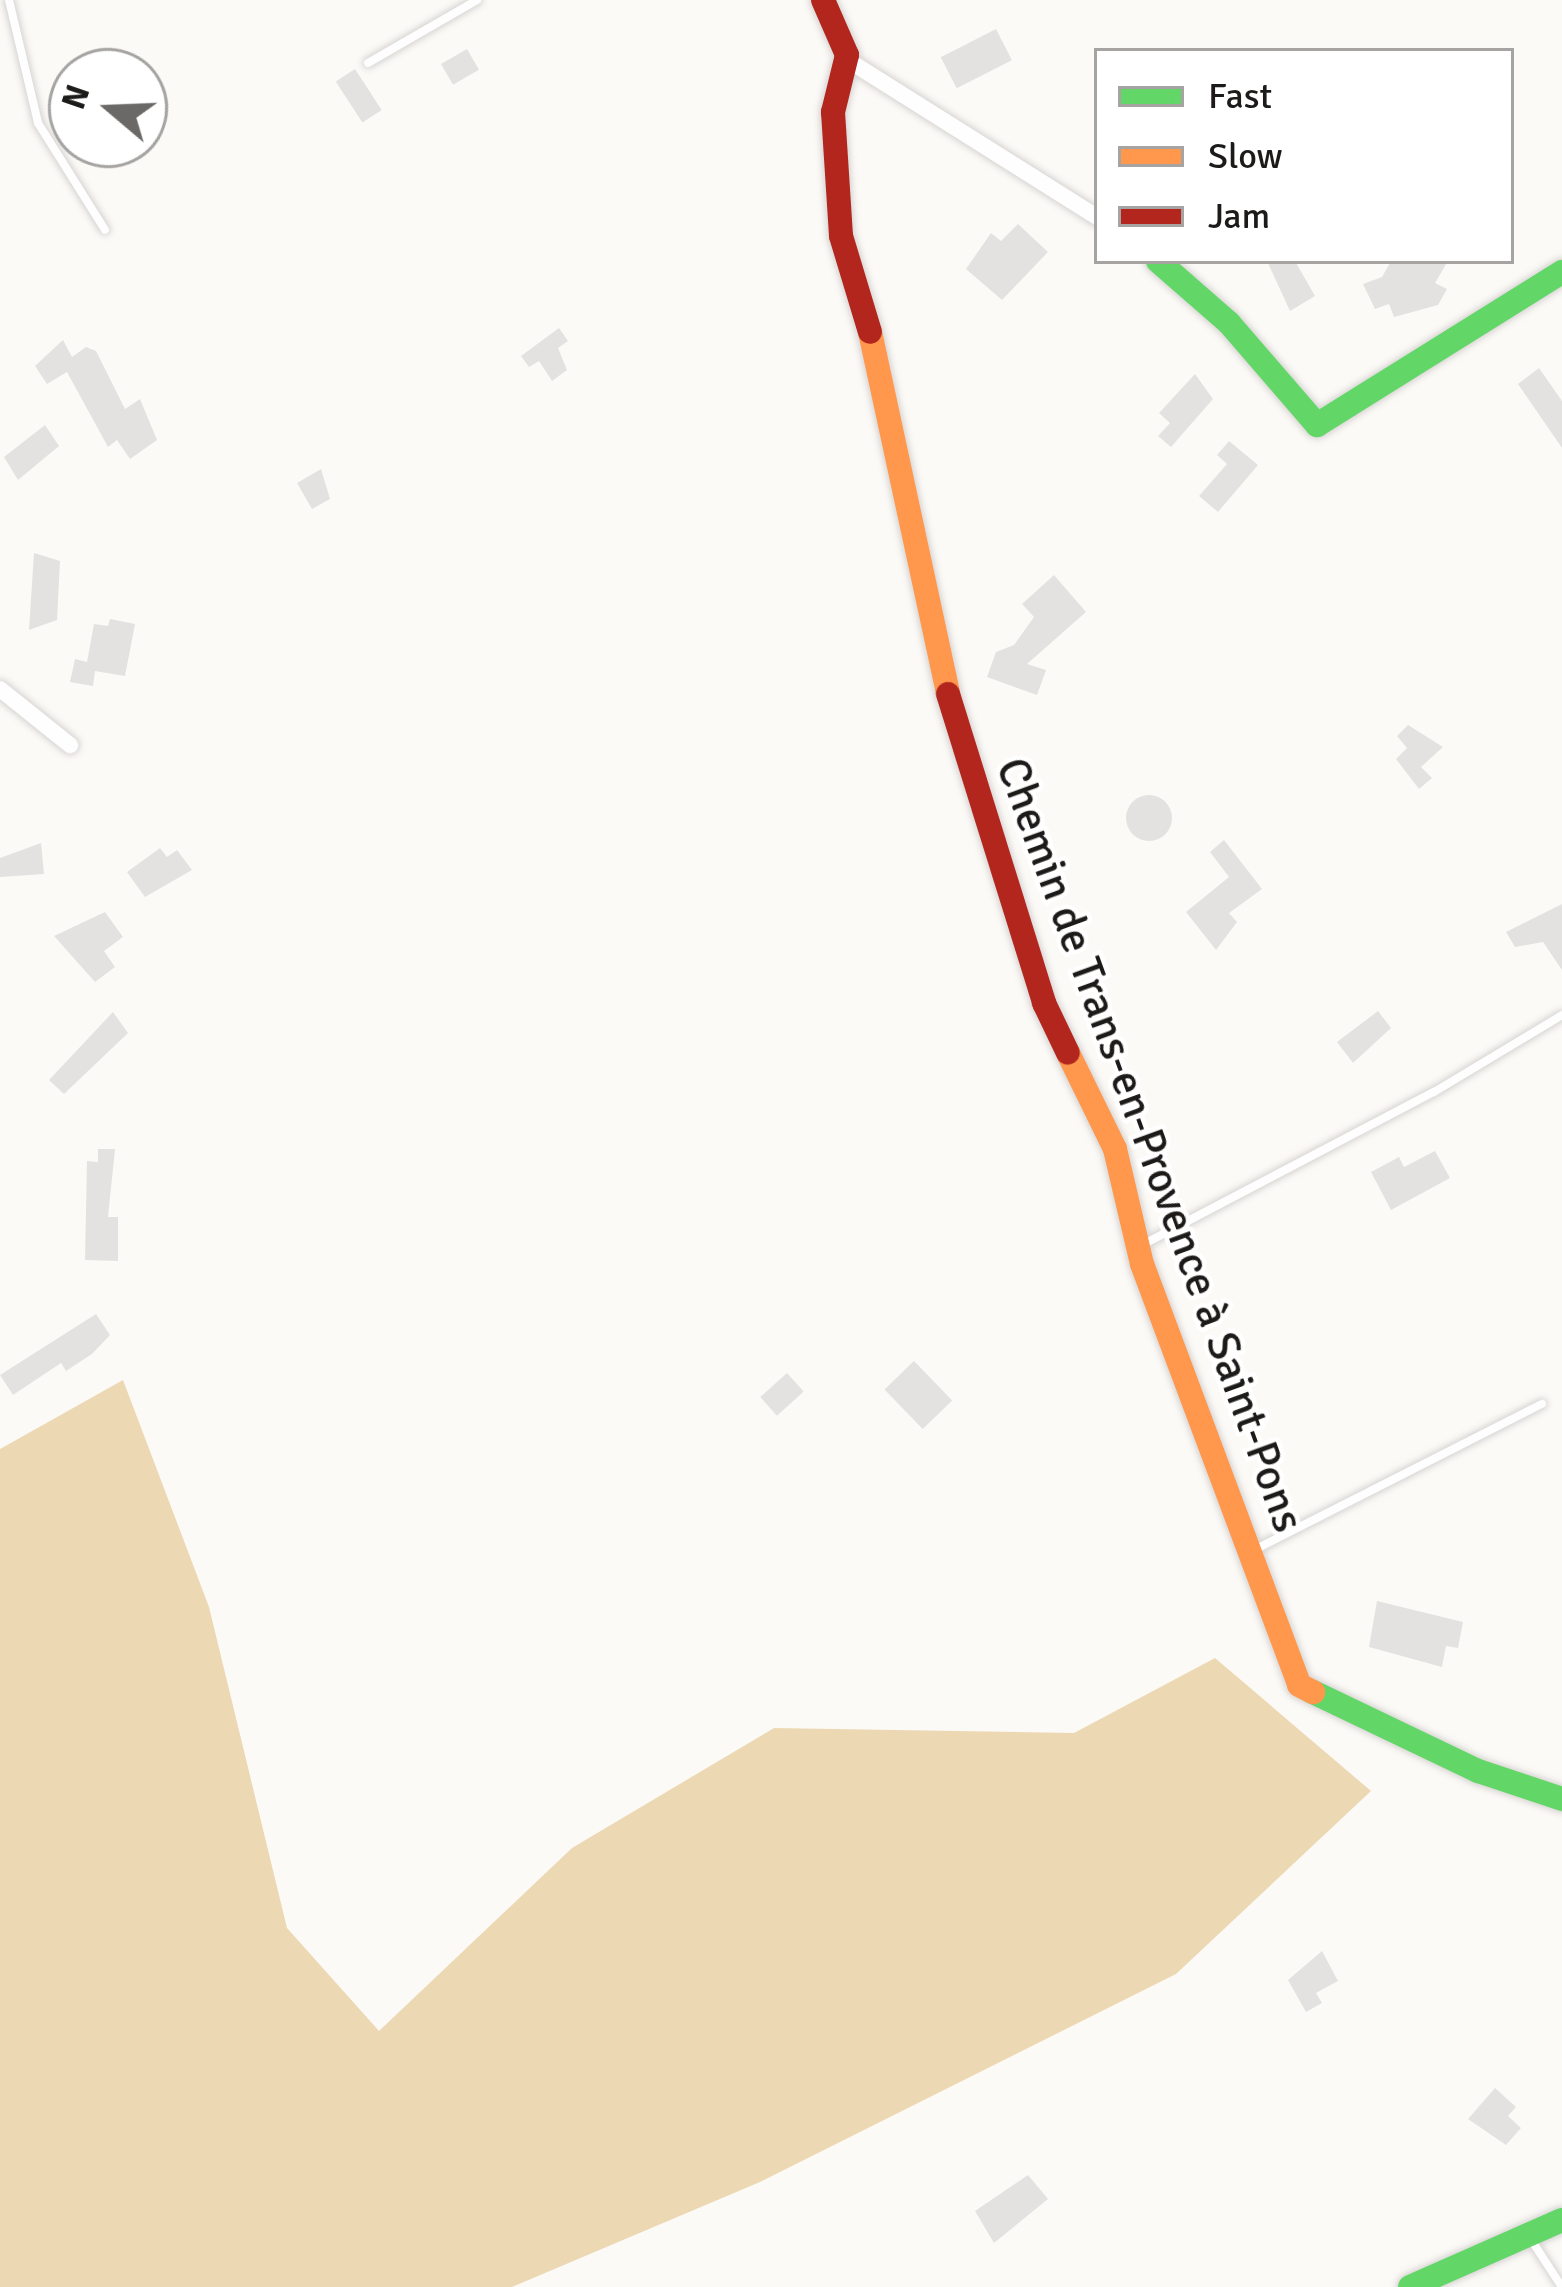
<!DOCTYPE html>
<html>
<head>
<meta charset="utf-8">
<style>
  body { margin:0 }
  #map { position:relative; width:1562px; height:2287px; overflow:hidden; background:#fcfaf7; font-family:Signika,sans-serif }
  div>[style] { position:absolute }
  .forest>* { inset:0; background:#edd8b4 }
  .building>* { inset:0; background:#e4e2e0; transform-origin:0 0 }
  .round { border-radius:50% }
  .roads { filter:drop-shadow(0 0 3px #d7d5d3) drop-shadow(0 0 3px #d7d5d3) }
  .lane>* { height:8px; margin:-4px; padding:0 4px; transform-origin:4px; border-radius:4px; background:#fffefe }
  .street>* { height:16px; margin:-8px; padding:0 8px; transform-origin:8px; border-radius:8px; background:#fffefe }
  .fast>* { height:24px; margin:-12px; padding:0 12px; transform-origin:12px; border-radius:12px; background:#63d668 }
  .slow>* { height:24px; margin:-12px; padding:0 12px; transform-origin:12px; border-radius:12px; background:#ff974d }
  .jam>* { height:24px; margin:-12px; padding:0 12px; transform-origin:12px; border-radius:12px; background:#b3261e }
  span { translate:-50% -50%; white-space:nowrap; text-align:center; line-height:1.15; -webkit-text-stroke:9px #fff; paint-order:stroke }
  .street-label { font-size:45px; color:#1d1b19 }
  .legend { position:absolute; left:1094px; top:48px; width:420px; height:216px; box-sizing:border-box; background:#fff; border:3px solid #a5a4a3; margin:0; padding:15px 21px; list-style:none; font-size:36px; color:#1d1b19 }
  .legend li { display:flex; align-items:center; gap:24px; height:60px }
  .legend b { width:60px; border:3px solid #a5a4a3 }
  .north { position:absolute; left:48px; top:48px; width:120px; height:120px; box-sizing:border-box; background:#fff; border:3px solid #a5a4a3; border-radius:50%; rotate:289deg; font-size:33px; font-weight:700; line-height:48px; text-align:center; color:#1d1b19 }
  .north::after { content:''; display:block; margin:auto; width:42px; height:54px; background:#6b6967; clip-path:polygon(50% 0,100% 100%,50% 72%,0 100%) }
</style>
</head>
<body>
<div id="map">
  <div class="forest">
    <div style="clip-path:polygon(123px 1380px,209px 1607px,287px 1928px,379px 2031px,572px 1848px,774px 1728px,1074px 1733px,1215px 1658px,1371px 1791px,1176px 1974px,760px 2182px,512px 2287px,0 2287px,0 1449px)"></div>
  </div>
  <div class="building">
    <div style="left:996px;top:29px;width:35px;height:62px;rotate:63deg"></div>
    <div style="left:467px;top:49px;width:24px;height:30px;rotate:60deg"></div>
    <div style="left:355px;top:69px;width:49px;height:23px;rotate:57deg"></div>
    <div style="clip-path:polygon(1018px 224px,1048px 252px,1002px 300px,966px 269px,991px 233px,1001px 241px)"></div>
    <div style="clip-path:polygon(1267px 261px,1295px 261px,1315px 296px,1290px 311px)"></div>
    <div style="clip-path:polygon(1391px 261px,1448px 261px,1435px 283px,1447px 289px,1438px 305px,1394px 317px,1389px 304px,1375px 309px,1363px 284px,1382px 277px)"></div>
    <div style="clip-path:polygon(559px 328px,568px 341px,558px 348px,567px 370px,552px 381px,539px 361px,529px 367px,521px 356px)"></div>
    <div style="clip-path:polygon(63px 340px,72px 357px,86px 347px,96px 351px,125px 409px,140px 399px,157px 440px,130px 459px,117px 440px,108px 447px,67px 372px,47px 384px,35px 366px)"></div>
    <div style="clip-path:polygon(1539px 368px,1562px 401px,1562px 448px,1518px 384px)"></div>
    <div style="clip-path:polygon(1195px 374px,1213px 399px,1171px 447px,1158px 436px,1170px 423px,1159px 413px)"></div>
    <div style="clip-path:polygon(45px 425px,59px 446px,18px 480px,4px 457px)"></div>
    <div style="clip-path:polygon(1229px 441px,1258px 465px,1218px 512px,1199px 496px,1227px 464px,1217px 455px)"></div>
    <div style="clip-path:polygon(321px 469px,330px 499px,312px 509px,297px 483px)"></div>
    <div style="clip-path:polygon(34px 553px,60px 561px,57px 620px,29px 630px)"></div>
    <div style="clip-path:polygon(1054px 575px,1086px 612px,1027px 664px,1046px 670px,1037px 695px,987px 677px,996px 652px,1014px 645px,1034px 617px,1022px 604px)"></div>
    <div style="clip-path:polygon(110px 619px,135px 624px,125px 676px,95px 671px,93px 686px,70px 682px,75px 659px,87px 662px,94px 624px,108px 626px)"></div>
    <div style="clip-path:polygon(1408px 725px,1443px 747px,1421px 767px,1432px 778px,1419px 789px,1396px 759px,1407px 748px,1397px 736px)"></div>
    <div class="round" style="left:1126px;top:795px;width:46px;height:46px"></div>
    <div style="clip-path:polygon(1224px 840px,1262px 889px,1229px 913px,1237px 922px,1216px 950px,1186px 912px,1229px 877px,1210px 852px)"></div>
    <div style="clip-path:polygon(41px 843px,44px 874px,0 877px,0 858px)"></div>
    <div style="clip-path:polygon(160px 848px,167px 857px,177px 850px,192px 870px,145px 897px,127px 872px)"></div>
    <div style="clip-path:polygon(1562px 904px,1562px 970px,1543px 942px,1515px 947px,1506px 932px)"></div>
    <div style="clip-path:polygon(105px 912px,123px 937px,104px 951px,115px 967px,95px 982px,54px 936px)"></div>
    <div style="clip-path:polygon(1378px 1011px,1391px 1028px,1353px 1063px,1337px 1042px)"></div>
    <div style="clip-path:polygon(113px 1012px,128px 1033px,64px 1094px,49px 1080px)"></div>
    <div style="clip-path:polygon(98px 1149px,115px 1149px,108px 1217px,118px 1217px,118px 1261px,85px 1260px,87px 1161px,98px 1162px)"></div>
    <div style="clip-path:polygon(1435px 1151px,1450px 1178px,1391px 1210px,1371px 1172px,1399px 1157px,1404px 1167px)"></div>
    <div style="clip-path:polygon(96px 1314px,110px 1335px,92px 1354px,66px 1371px,61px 1363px,13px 1395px,0 1375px)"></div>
    <div style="left:914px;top:1361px;width:55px;height:41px;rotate:46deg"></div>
    <div style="left:787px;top:1373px;width:25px;height:36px;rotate:48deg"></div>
    <div style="clip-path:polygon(1377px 1601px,1463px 1622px,1458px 1648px,1446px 1646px,1442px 1667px,1369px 1647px)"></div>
    <div style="clip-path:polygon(1322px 1951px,1338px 1981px,1316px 1993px,1322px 2003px,1306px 2012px,1288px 1980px)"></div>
    <div style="clip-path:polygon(1495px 2088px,1516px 2107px,1508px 2116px,1521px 2128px,1506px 2145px,1468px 2119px)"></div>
    <div style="clip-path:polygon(1028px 2175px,1048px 2199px,994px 2243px,975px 2211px)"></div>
  </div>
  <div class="roads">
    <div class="lane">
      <div style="left:9px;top:0;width:126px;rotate:76.7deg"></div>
      <div style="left:38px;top:123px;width:126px;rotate:57.9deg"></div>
      <div style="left:368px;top:63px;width:126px;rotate:-30deg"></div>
      <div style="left:1144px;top:1244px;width:327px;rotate:-27.7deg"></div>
      <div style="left:1434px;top:1092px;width:149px;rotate:-31deg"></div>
      <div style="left:1254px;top:1550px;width:323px;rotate:-26.9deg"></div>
      <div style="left:1532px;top:2241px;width:55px;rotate:56.9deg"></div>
    </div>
    <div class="street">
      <div style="left:846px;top:59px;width:297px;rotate:32.2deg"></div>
      <div style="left:0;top:689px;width:90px;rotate:38.7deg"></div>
    </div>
    <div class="fast">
      <div style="left:1158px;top:261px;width:94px;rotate:41.1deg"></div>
      <div style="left:1229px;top:323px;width:135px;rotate:49.2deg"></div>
      <div style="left:1317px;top:425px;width:289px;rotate:-32deg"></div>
      <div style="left:1313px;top:1692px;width:183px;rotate:25.6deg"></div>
      <div style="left:1478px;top:1771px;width:89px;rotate:18.4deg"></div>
      <div style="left:1410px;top:2287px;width:166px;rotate:-23.8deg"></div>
    </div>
    <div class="slow">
      <div style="left:870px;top:332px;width:370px;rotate:77.8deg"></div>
      <div style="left:1068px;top:1053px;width:107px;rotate:63.9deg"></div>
      <div style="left:1115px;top:1149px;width:118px;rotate:76.8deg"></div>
      <div style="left:1142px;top:1264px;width:449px;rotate:69.5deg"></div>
      <div style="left:1299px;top:1685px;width:16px;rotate:27deg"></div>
    </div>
    <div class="jam">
      <div style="left:823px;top:0;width:60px;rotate:66.4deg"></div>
      <div style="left:847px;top:55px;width:59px;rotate:103.8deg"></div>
      <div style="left:833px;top:112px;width:124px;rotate:86.3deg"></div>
      <div style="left:841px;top:236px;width:100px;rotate:73.2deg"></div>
      <div style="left:948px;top:694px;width:324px;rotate:72.7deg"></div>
      <div style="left:1044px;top:1003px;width:55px;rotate:64.4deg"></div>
    </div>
  </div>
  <div class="street-label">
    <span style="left:1150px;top:1145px;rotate:70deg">Chemin de Trans-en-Provence à Saint-Pons</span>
  </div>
  <ul class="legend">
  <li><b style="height:15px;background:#63d668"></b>Fast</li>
  <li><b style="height:15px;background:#ff974d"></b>Slow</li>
  <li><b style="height:15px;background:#b3261e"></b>Jam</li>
  </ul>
  <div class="north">N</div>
</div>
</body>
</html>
